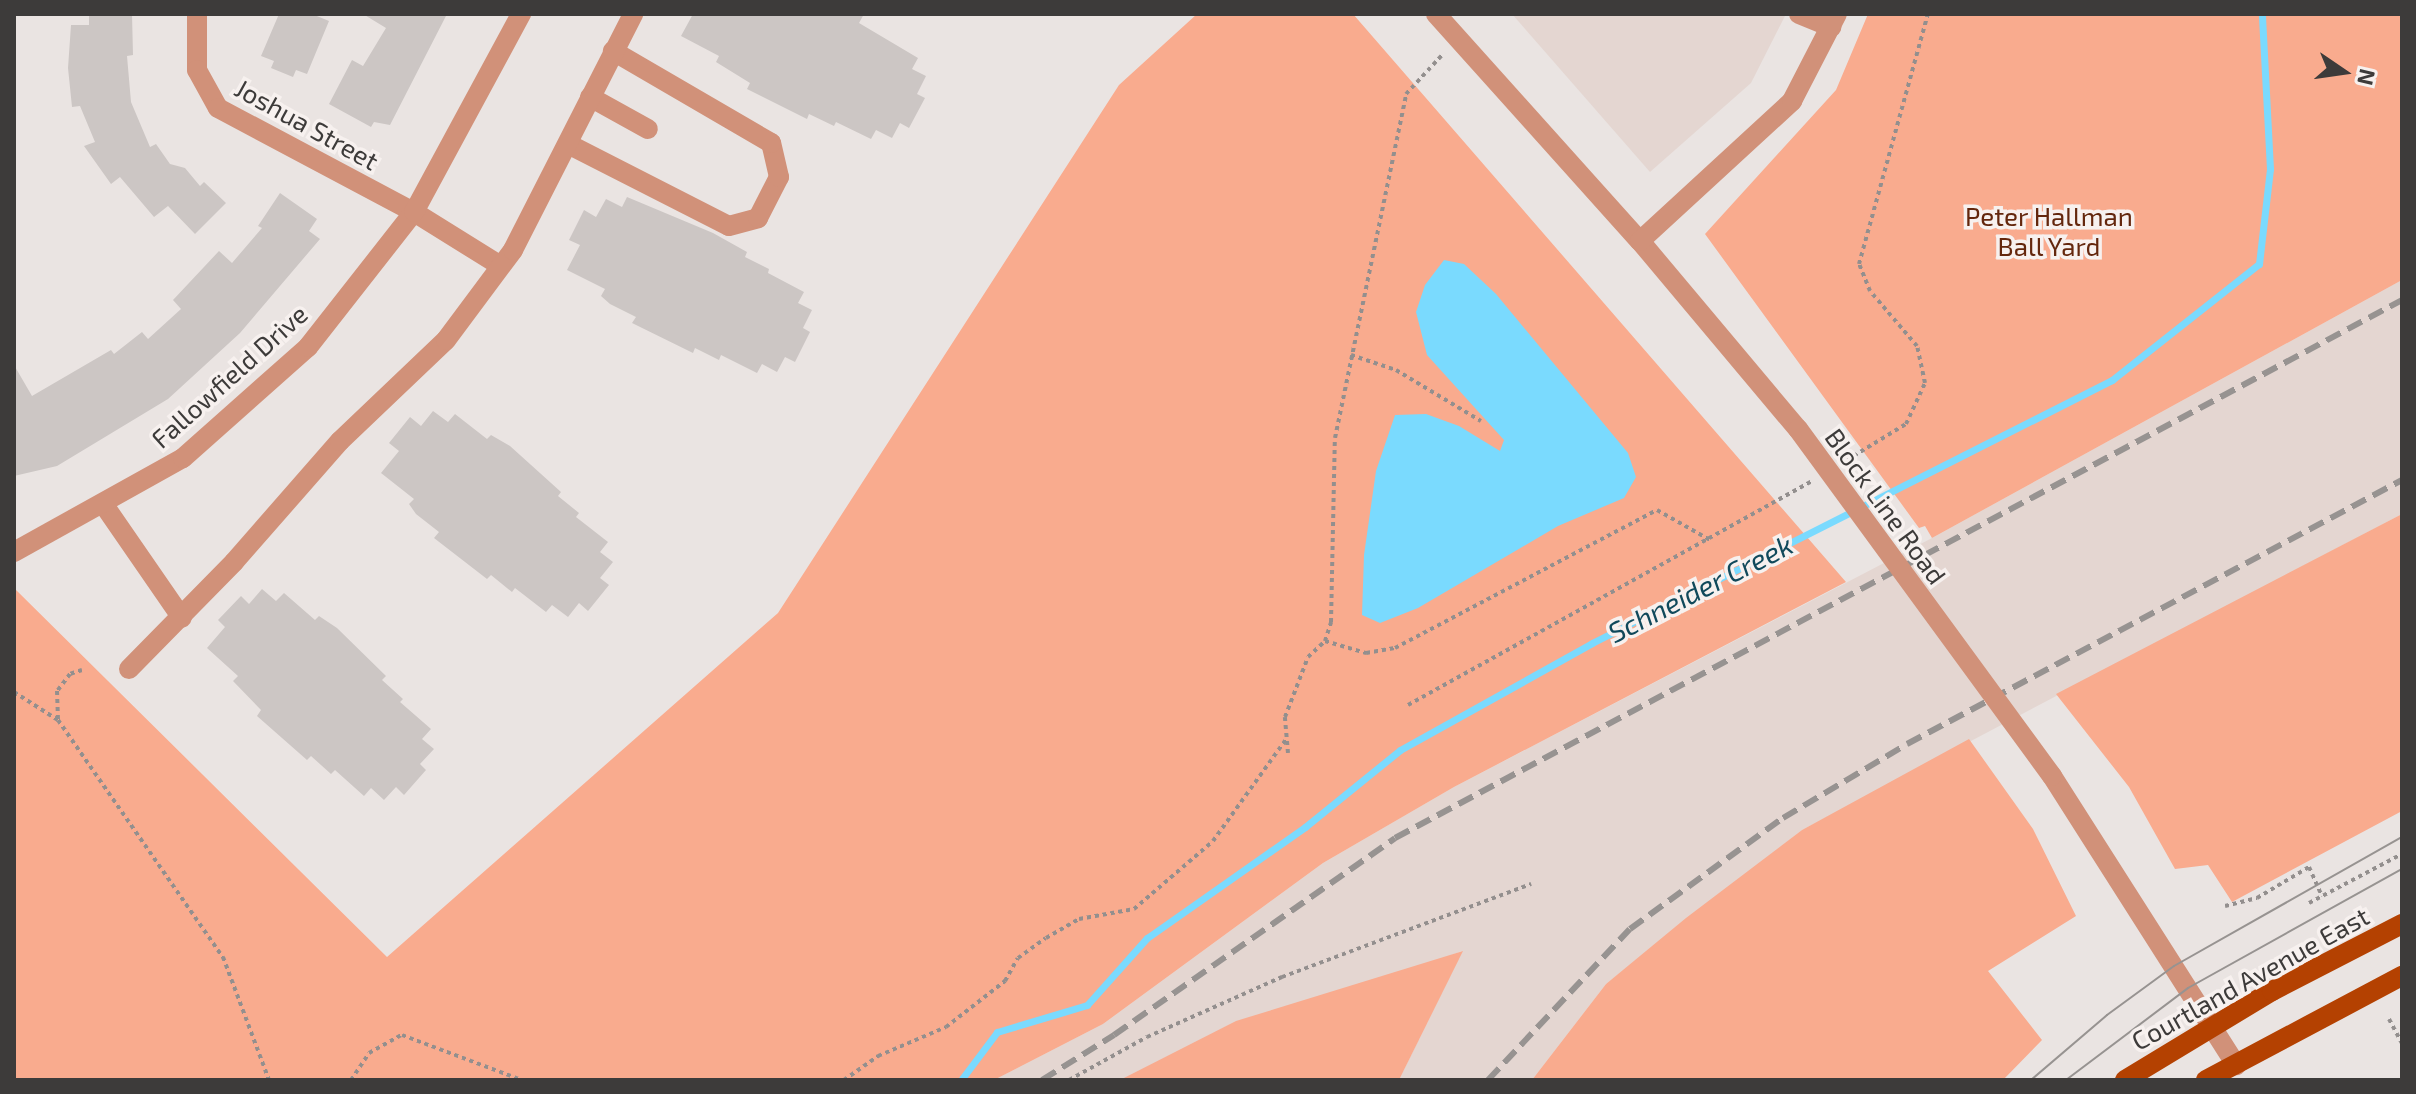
<!DOCTYPE html>
<html>
<head>
<meta charset="utf-8">
<style>
  body { margin:0 }
  #map { position:relative; width:2416px; height:1094px; overflow:hidden; background:#eae4e2; font-family:"Exo 2",sans-serif }
  div>[style] { position:absolute }
  .built>* { inset:0; background:#e4d6d1 }
  .green>* { inset:0; background:#f9ab8e }
  .water>* { inset:0; background:#7adafe }
  .stream>* { height:7px; margin:-3.5px; padding:0 3.5px; transform-origin:3.5px; border-radius:3.5px; background:#7adafe }
  .building>* { inset:0; background:#ccc6c4 }
  .path>* { height:4px; margin-top:-2px; transform-origin:0; background:repeating-linear-gradient(90deg,#938f8e 0 4px,transparent 0 8px) }
  .minor>* { height:20px; margin:-10px; padding:0 10px; transform-origin:10px; border-radius:10px; background:#d19179 }
  .major>* { height:20px; margin:-10px; padding:0 10px; transform-origin:10px; border-radius:10px; background:#b44101 }
  .tram>* { height:2px; margin:-1px; padding:0 1px; transform-origin:1px; border-radius:1px; background:#979391 }
  .rail>* { height:6px; margin-top:-3px; transform-origin:0; background:repeating-linear-gradient(90deg,#979391 0 16px,transparent 0 24px) }
  .minor-bridge>* { height:20px; margin:-10px; padding:0 10px; transform-origin:10px; border-radius:10px; background:#d19179 }
  span { translate:-50% -50%; white-space:nowrap; text-align:center; line-height:1.15; -webkit-text-stroke:7px #f7f1ef; paint-order:stroke }
  .street-label { font-size:26px; color:#3d3b3a }
  .park-label { font-size:26px; color:#64270d }
  .water-label { font-size:28px; color:#10495b; font-style:italic }
  .frame { position:absolute; inset:0; border:16px solid #3d3b3a; pointer-events:none }
  .north { position:absolute; left:2304px; top:32px; width:80px; height:80px; -webkit-text-stroke:6px #f7f1ef; paint-order:stroke; rotate:103deg; font-size:22px; font-weight:700; line-height:32px; text-align:center; color:#3d3b3a }
  .north::after { content:''; display:block; margin:auto; width:28px; height:36px; background:#3d3b3a; clip-path:polygon(50% 0,100% 100%,50% 72%,0 100%) }
</style>
</head>
<body>
<div id="map">
  <div class="built">
    <div style="clip-path:polygon(1512px 14px,1786px 14px,1751px 83px,1650px 172px)"></div>
    <div style="clip-path:polygon(2402px 280px,2402px 514px,1802px 830px,1606px 984px,1532px 1080px,1399px 1080px,1462px 951px,1120px 1080px,994px 1080px,1103px 1024px,1323px 863px,1454px 787px,1932px 538px)"></div>
  </div>
  <div class="green">
    <div style="clip-path:polygon(1197px 14px,1353px 14px,1846px 582px,1454px 787px,1323px 863px,1103px 1024px,994px 1080px,14px 1080px,14px 588px,387px 957px,778px 613px,1119px 85px)"></div>
    <div style="clip-path:polygon(1868px 14px,2402px 14px,2402px 280px,1932px 538px,1925px 526px,1919px 528px,1705px 234px,1836px 90px)"></div>
    <div style="clip-path:polygon(2402px 514px,2402px 811px,2232px 902px,2208px 865px,2175px 869px,2129px 787px,2056px 694px)"></div>
    <div style="clip-path:polygon(1969px 739px,2033px 829px,2076px 916px,1988px 971px,2042px 1040px,2003px 1080px,1532px 1080px,1606px 984px,1686px 918px,1802px 830px)"></div>
    <div style="clip-path:polygon(1463px 951px,1399px 1080px,1120px 1080px,1236px 1021px)"></div>
  </div>
  <div class="water">
    <div style="clip-path:polygon(1444px 260px,1464px 264px,1496px 294px,1628px 453px,1636px 477px,1624px 498px,1558px 526px,1418px 608px,1380px 623px,1362px 615px,1364px 555px,1376px 471px,1395px 415px,1426px 414px,1459px 426px,1500px 451px,1504px 440px,1427px 355px,1416px 312px,1425px 285px)"></div>
  </div>
  <div class="stream">
    <div style="left:961px;top:1080px;width:60px;rotate:-53.1deg"></div>
    <div style="left:997px;top:1032px;width:94px;rotate:-16.7deg"></div>
    <div style="left:1087px;top:1005px;width:90px;rotate:-48.2deg"></div>
    <div style="left:1147px;top:938px;width:193px;rotate:-35.1deg"></div>
    <div style="left:1305px;top:827px;width:122px;rotate:-39deg"></div>
    <div style="left:1400px;top:750px;width:220px;rotate:-29.1deg"></div>
    <div style="left:1592px;top:643px;width:583px;rotate:-26.83deg"></div>
    <div style="left:2112px;top:380px;width:187px;rotate:-38.3deg"></div>
    <div style="left:2259px;top:264px;width:96px;rotate:-83.4deg"></div>
    <div style="left:2270px;top:169px;width:155px;rotate:-93deg"></div>
  </div>
  <div class="building">
    <div style="clip-path:polygon(89px 14px,132px 14px,133px 55px,127px 56px,131px 102px,150px 147px,156px 144px,170px 164px,185px 168px,200px 186px,204px 182px,226px 203px,195px 234px,168px 206px,154px 217px,120px 177px,111px 184px,84px 146px,95px 142px,80px 106px,72px 107px,68px 68px,71px 25px,89px 25px)"></div>
    <div style="clip-path:polygon(279px 14px,312px 14px,329px 21px,307px 74px,296px 70px,293px 77px,271px 68px,274px 61px,261px 56px)"></div>
    <div style="clip-path:polygon(363px 14px,447px 14px,390px 125px,374px 122px,371px 127px,329px 104px,352px 60px,363px 66px,386px 28px)"></div>
    <div style="clip-path:polygon(693px 14px,864px 14px,859px 23px,918px 58px,912px 69px,926px 76px,917px 94px,925px 98px,909px 128px,900px 123px,892px 138px,876px 130px,871px 139px,836px 122px,834px 126px,809px 114px,807px 119px,747px 89px,750px 83px,716px 62px,719px 56px,681px 36px)"></div>
    <div style="clip-path:polygon(280px 193px,317px 219px,309px 231px,320px 239px,240px 333px,168px 399px,57px 466px,14px 476px,14px 365px,32px 396px,111px 350px,114px 354px,142px 332px,148px 339px,181px 309px,173px 300px,219px 251px,232px 263px,262px 228px,258px 226px)"></div>
    <div style="clip-path:polygon(627px 197px,713px 233px,747px 252px,745px 257px,769px 269px,768px 273px,804px 292px,798px 303px,812px 310px,803px 328px,810px 332px,795px 362px,785px 357px,777px 372px,762px 364px,757px 373px,721px 355px,719px 360px,695px 348px,693px 353px,632px 323px,636px 317px,610px 304px,601px 296px,605px 289px,567px 270px,580px 245px,569px 240px,584px 210px,596px 217px,606px 199px,622px 207px)"></div>
    <div style="clip-path:polygon(433px 411px,448px 422px,455px 414px,487px 439px,491px 435px,510px 446px,561px 492px,558px 496px,579px 513px,576px 517px,608px 542px,600px 552px,613px 562px,600px 578px,609px 585px,588px 611px,579px 603px,568px 617px,552px 605px,546px 612px,515px 588px,512px 592px,491px 575px,487px 579px,434px 538px,439px 532px,416px 514px,409px 504px,414px 499px,381px 473px,399px 451px,389px 443px,410px 417px,421px 426px)"></div>
    <div style="clip-path:polygon(262px 589px,276px 601px,284px 593px,315px 620px,319px 616px,337px 628px,386px 676px,382px 680px,403px 699px,400px 702px,431px 729px,422px 739px,434px 749px,420px 764px,426px 770px,404px 795px,396px 787px,384px 800px,371px 788px,364px 796px,335px 770px,331px 774px,311px 756px,307px 760px,257px 716px,261px 710px,233px 681px,238px 676px,207px 648px,225px 627px,218px 620px,241px 596px,249px 604px)"></div>
  </div>
  <div class="path">
    <div style="left:1351px;top:355px;width:47px;rotate:18.4deg"></div>
    <div style="left:1396px;top:370px;width:99px;rotate:31deg"></div>
    <div style="left:1847px;top:460px;width:69px;rotate:-31.4deg"></div>
    <div style="left:1906px;top:424px;width:45px;rotate:-65.1deg"></div>
    <div style="left:1925px;top:383px;width:38px;rotate:-102deg"></div>
    <div style="left:1917px;top:346px;width:72px;rotate:-130.5deg"></div>
    <div style="left:1870px;top:291px;width:29px;rotate:-112deg"></div>
    <div style="left:1859px;top:264px;width:259px;rotate:-74.6deg"></div>
    <div style="left:1325px;top:641px;width:43px;rotate:16.3deg"></div>
    <div style="left:1366px;top:653px;width:29px;rotate:-10deg"></div>
    <div style="left:1395px;top:648px;width:296px;rotate:-27.8deg"></div>
    <div style="left:1657px;top:510px;width:61px;rotate:29.5deg"></div>
    <div style="left:82px;top:670px;width:13px;rotate:162deg"></div>
    <div style="left:70px;top:674px;width:21px;rotate:127deg"></div>
    <div style="left:57px;top:691px;width:29px;rotate:88deg"></div>
    <div style="left:58px;top:720px;width:289px;rotate:55.2deg"></div>
    <div style="left:223px;top:957px;width:131px;rotate:69.5deg"></div>
    <div style="left:14px;top:692px;width:52px;rotate:32.5deg"></div>
    <div style="left:1408px;top:705px;width:462px;rotate:-29deg"></div>
    <div style="left:1288px;top:753px;width:36px;rotate:-95deg"></div>
    <div style="left:1285px;top:717px;width:64px;rotate:-69deg"></div>
    <div style="left:1308px;top:657px;width:23px;rotate:-43deg"></div>
    <div style="left:1325px;top:641px;width:20px;rotate:-72deg"></div>
    <div style="left:1331px;top:622px;width:184px;rotate:-88.8deg"></div>
    <div style="left:1335px;top:438px;width:351px;rotate:-78.3deg"></div>
    <div style="left:1406px;top:94px;width:56px;rotate:-47.2deg"></div>
    <div style="left:2309px;top:903px;width:105px;rotate:-27.8deg"></div>
    <div style="left:2225px;top:906px;width:33px;rotate:-14deg"></div>
    <div style="left:2257px;top:898px;width:61px;rotate:-30.8deg"></div>
    <div style="left:2309px;top:867px;width:32px;rotate:66deg"></div>
    <div style="left:2389px;top:1019px;width:27px;rotate:62deg"></div>
    <div style="left:351px;top:1080px;width:32px;rotate:-56deg"></div>
    <div style="left:369px;top:1053px;width:38px;rotate:-29deg"></div>
    <div style="left:402px;top:1035px;width:128px;rotate:20.6deg"></div>
    <div style="left:844px;top:1080px;width:42px;rotate:-35.2deg"></div>
    <div style="left:878px;top:1056px;width:74px;rotate:-23.1deg"></div>
    <div style="left:946px;top:1027px;width:75px;rotate:-37.9deg"></div>
    <div style="left:1005px;top:981px;width:26px;rotate:-61deg"></div>
    <div style="left:1018px;top:958px;width:34px;rotate:-36deg"></div>
    <div style="left:1046px;top:938px;width:38px;rotate:-30deg"></div>
    <div style="left:1079px;top:919px;width:56px;rotate:-10.3deg"></div>
    <div style="left:1134px;top:909px;width:104px;rotate:-40.7deg"></div>
    <div style="left:1213px;top:841px;width:127px;rotate:-54.3deg"></div>
    <div style="left:1069px;top:1080px;width:89px;rotate:-28.9deg"></div>
    <div style="left:1147px;top:1037px;width:148px;rotate:-24deg"></div>
    <div style="left:1282px;top:977px;width:266px;rotate:-20.5deg"></div>
  </div>
  <div class="minor">
    <div style="left:197px;top:14px;width:56px;rotate:90deg"></div>
    <div style="left:197px;top:70px;width:43px;rotate:61.1deg"></div>
    <div style="left:218px;top:108px;width:222px;rotate:28deg"></div>
    <div style="left:414px;top:212px;width:100px;rotate:31.9deg"></div>
    <div style="left:1436px;top:14px;width:305px;rotate:48.1deg"></div>
    <div style="left:1640px;top:241px;width:246px;rotate:50deg"></div>
    <div style="left:1799px;top:14px;width:35px;rotate:22deg"></div>
    <div style="left:590px;top:97px;width:66px;rotate:28.9deg"></div>
    <div style="left:570px;top:145px;width:178px;rotate:27deg"></div>
    <div style="left:729px;top:226px;width:30px;rotate:-15deg"></div>
    <div style="left:758px;top:218px;width:46px;rotate:-62.9deg"></div>
    <div style="left:779px;top:177px;width:35px;rotate:-103deg"></div>
    <div style="left:771px;top:143px;width:183px;rotate:-149.8deg"></div>
    <div style="left:1640px;top:241px;width:207px;rotate:-42.6deg"></div>
    <div style="left:1792px;top:101px;width:98px;rotate:-62.7deg"></div>
    <div style="left:104px;top:505px;width:137px;rotate:55.4deg"></div>
    <div style="left:14px;top:552px;width:193px;rotate:-29.1deg"></div>
    <div style="left:183px;top:458px;width:167px;rotate:-41.6deg"></div>
    <div style="left:308px;top:347px;width:172px;rotate:-51.9deg"></div>
    <div style="left:414px;top:212px;width:225px;rotate:-61.6deg"></div>
    <div style="left:129px;top:669px;width:150px;rotate:-45.5deg"></div>
    <div style="left:234px;top:562px;width:161px;rotate:-48.8deg"></div>
    <div style="left:340px;top:441px;width:146px;rotate:-43.6deg"></div>
    <div style="left:446px;top:340px;width:112px;rotate:-53.3deg"></div>
    <div style="left:513px;top:250px;width:265px;rotate:-63deg"></div>
    <div style="left:2052px;top:776px;width:343px;rotate:57.5deg"></div>
  </div>
  <div class="major">
    <div style="left:2125px;top:1080px;width:172px;rotate:-31.2deg"></div>
    <div style="left:2272px;top:991px;width:146px;rotate:-27.3deg"></div>
    <div style="left:2206px;top:1080px;width:222px;rotate:-28deg"></div>
  </div>
  <div class="tram">
    <div style="left:2031px;top:1080px;width:100px;rotate:-40.5deg"></div>
    <div style="left:2107px;top:1015px;width:83px;rotate:-36.2deg"></div>
    <div style="left:2174px;top:966px;width:262px;rotate:-29.5deg"></div>
    <div style="left:2066px;top:1080px;width:153px;rotate:-37deg"></div>
    <div style="left:2188px;top:988px;width:245px;rotate:-29.1deg"></div>
  </div>
  <div class="rail">
    <div style="left:1042px;top:1080px;width:85px;rotate:-32deg"></div>
    <div style="left:1114px;top:1035px;width:343px;rotate:-35deg"></div>
    <div style="left:1395px;top:838px;width:1142px;rotate:-28.11deg"></div>
    <div style="left:1488px;top:1080px;width:207px;rotate:-46.8deg"></div>
    <div style="left:1630px;top:929px;width:189px;rotate:-36deg"></div>
    <div style="left:1783px;top:818px;width:144px;rotate:-30.8deg"></div>
    <div style="left:1907px;top:744px;width:561px;rotate:-28.07deg"></div>
  </div>
  <div class="minor-bridge">
    <div style="left:1798px;top:429px;width:430px;rotate:53.8deg"></div>
  </div>
  <div class="street-label">
    <span style="left:307px;top:124px;rotate:29deg">Joshua Street</span>
    <span style="left:229px;top:376px;rotate:-42deg">Fallowfield Drive</span>
    <span style="left:1886px;top:506px;rotate:54deg">Block Line Road</span>
    <span style="left:2250px;top:978px;rotate:-29deg">Courtland Avenue East</span>
  </div>
  <div class="park-label">
    <span style="left:2049px;top:231px">Peter Hallman<br>Ball Yard</span>
  </div>
  <div class="water-label">
    <span style="left:1700px;top:588px;rotate:-27deg">Schneider Creek</span>
  </div>
  <div class="frame"></div>
  <div class="north">N</div>
</div>
</body>
</html>
